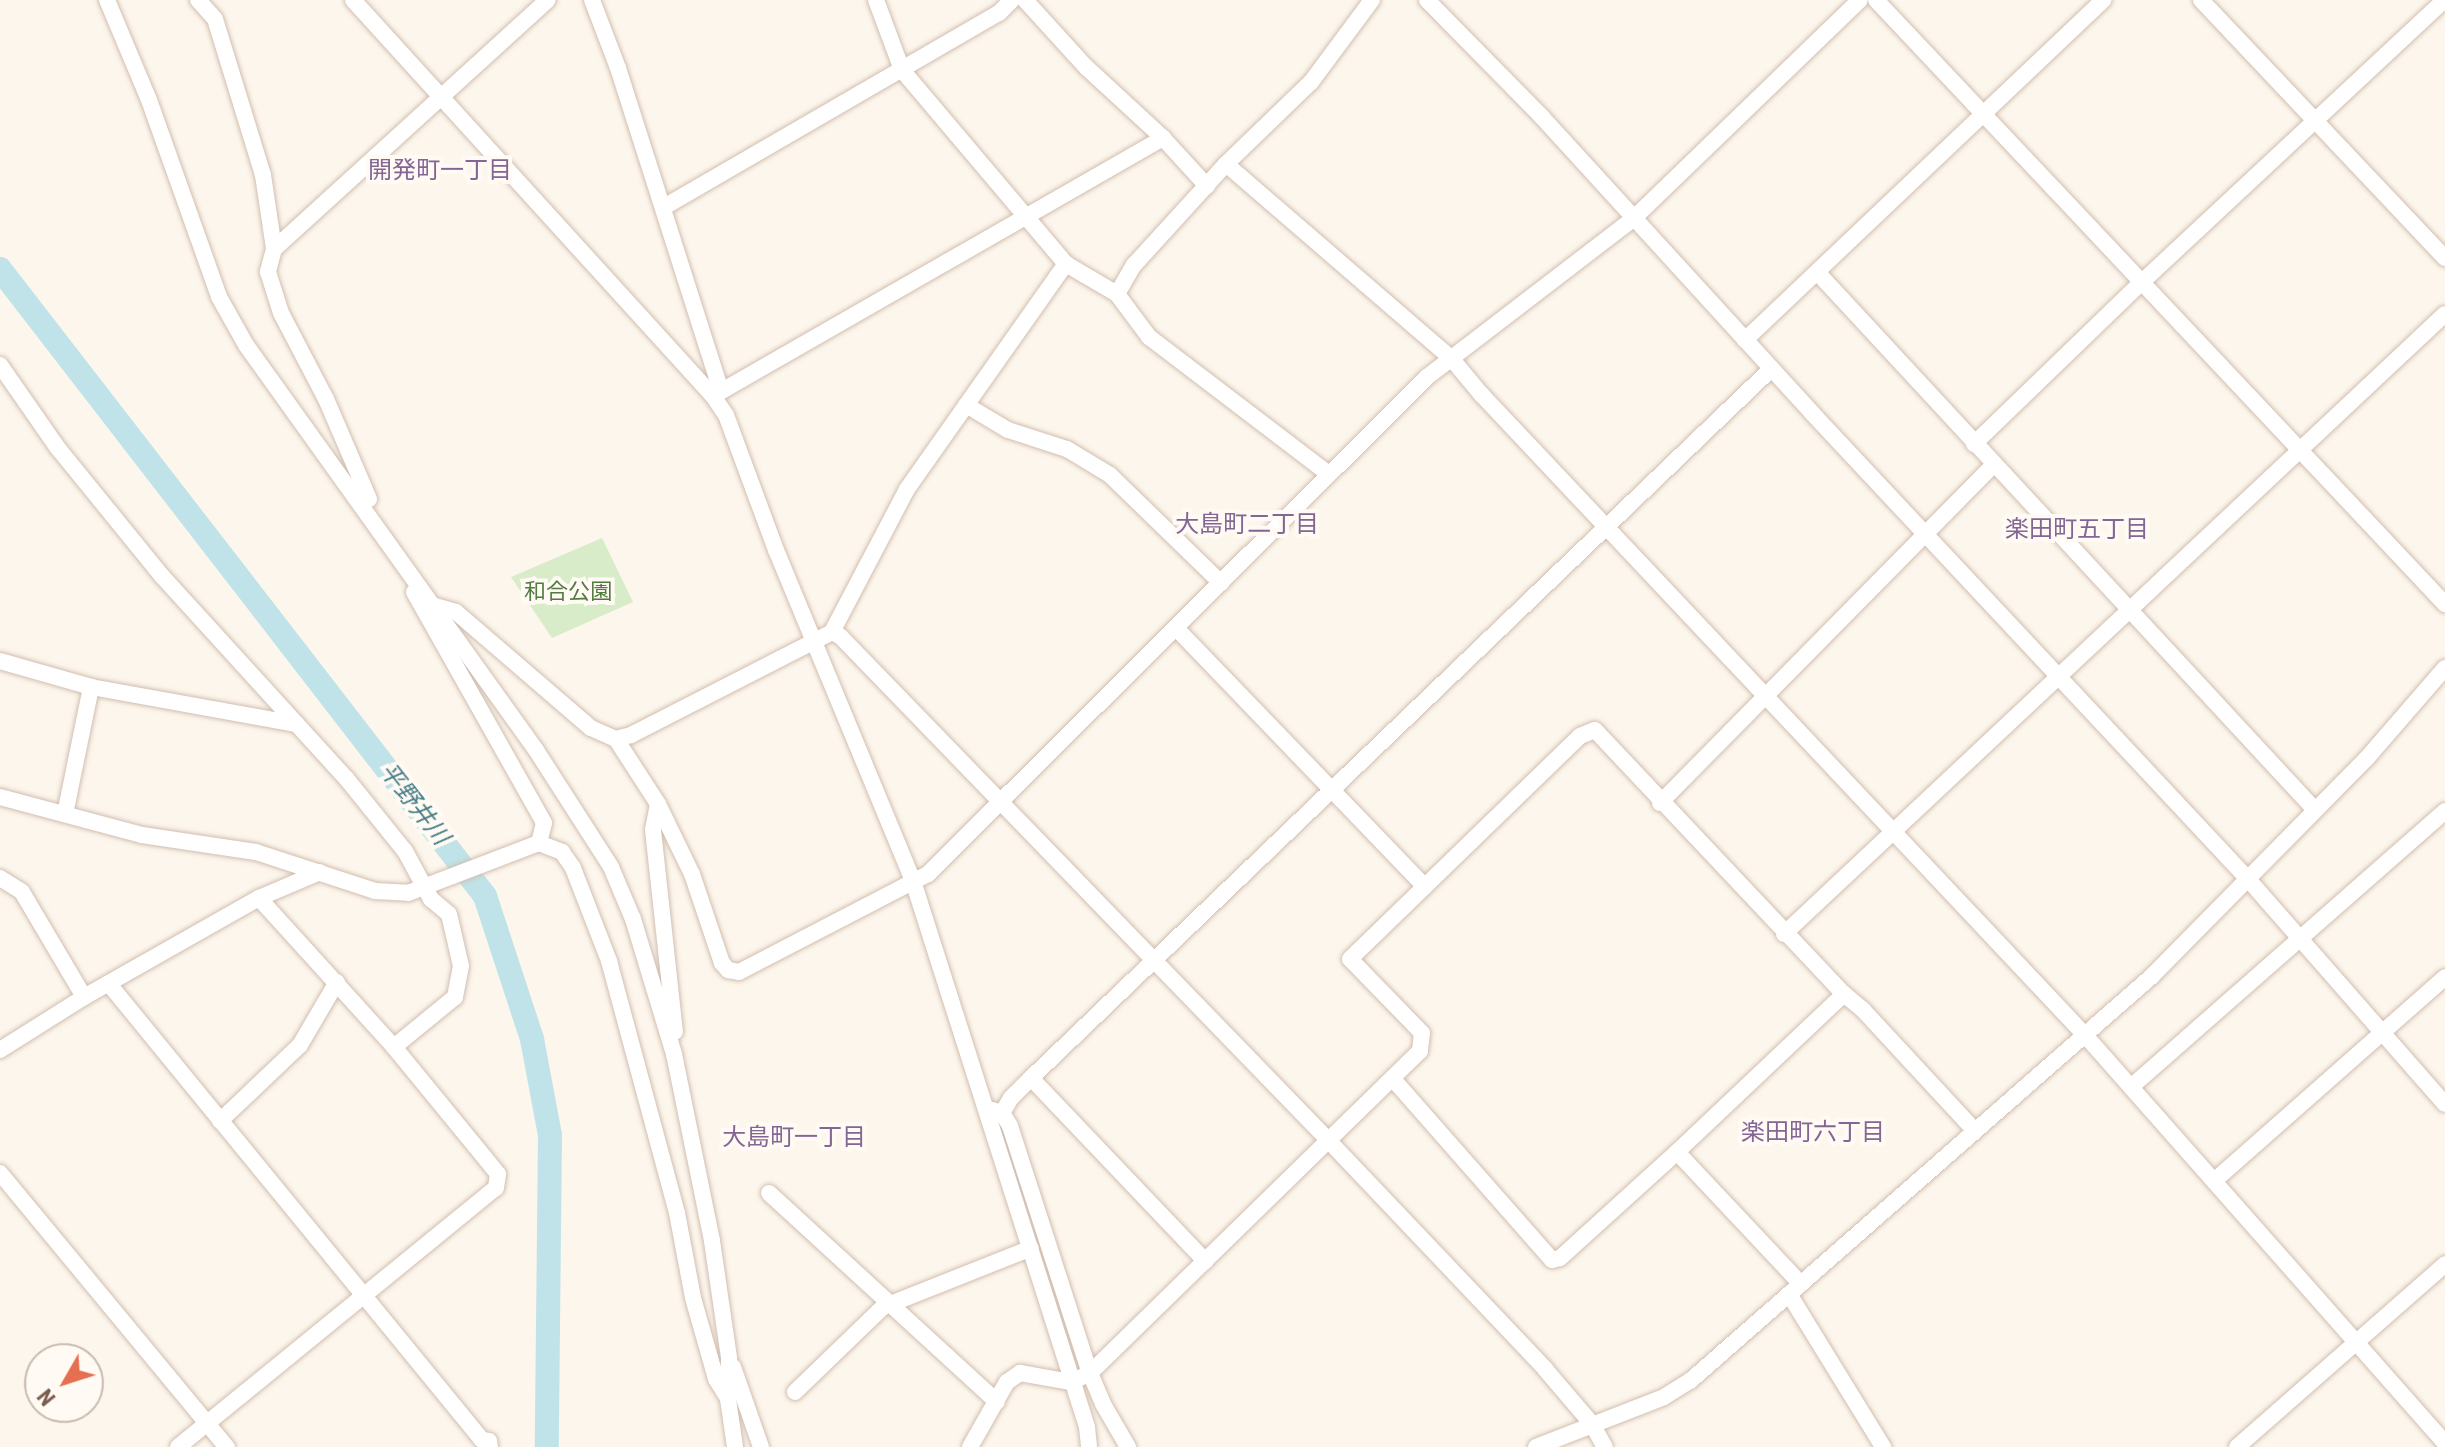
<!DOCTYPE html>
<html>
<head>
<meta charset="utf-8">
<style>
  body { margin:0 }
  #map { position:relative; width:2445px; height:1447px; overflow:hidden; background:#fdf6ec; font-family:"Roboto Condensed","Noto Sans JP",sans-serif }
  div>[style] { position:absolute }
  .green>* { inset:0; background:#d8ecc9 }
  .river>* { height:24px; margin:-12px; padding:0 12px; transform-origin:12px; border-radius:12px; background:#bfe3e8 }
  .roads { filter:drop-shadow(0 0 2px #d1beb0) drop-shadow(0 0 2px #d1beb0) }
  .minor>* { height:16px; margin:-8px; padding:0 8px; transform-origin:8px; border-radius:8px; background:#fff }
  span { translate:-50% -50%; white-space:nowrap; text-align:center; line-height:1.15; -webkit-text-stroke:8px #fffaf3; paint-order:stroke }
  .park-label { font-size:22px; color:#537a41 }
  .neighbourhood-label { font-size:24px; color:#846695 }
  .water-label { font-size:24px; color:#437c86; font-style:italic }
  .north { position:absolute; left:24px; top:1343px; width:80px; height:80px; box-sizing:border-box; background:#fffaf3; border:2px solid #cabbb1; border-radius:50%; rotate:231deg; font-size:22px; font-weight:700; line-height:32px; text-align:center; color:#7a5c4d }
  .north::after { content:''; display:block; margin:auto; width:28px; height:36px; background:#e76f51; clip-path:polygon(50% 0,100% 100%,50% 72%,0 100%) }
</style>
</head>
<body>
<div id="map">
  <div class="green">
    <div style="clip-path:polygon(602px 538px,633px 602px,552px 638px,511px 577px)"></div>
  </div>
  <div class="river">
    <div style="left:0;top:269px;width:793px;rotate:52.28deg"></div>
    <div style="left:485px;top:896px;width:151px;rotate:71.8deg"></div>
    <div style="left:532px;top:1039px;width:98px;rotate:79.4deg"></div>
    <div style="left:550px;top:1135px;width:312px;rotate:90.6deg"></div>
  </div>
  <div class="roads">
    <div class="minor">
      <div style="left:107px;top:0;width:108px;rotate:67.2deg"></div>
      <div style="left:149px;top:100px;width:209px;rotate:70.4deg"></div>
      <div style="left:219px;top:297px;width:55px;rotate:60.6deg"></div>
      <div style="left:246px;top:345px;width:498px;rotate:54.4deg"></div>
      <div style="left:536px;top:750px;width:139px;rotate:57.3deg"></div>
      <div style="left:611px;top:867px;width:56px;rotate:67.1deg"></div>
      <div style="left:633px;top:919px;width:141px;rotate:73.1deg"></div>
      <div style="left:674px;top:1054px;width:191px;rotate:78.5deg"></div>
      <div style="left:712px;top:1241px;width:118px;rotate:81.7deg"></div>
      <div style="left:729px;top:1358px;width:41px;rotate:91.4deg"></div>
      <div style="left:728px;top:1399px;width:49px;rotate:81.7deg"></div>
      <div style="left:198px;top:0;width:25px;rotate:48deg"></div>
      <div style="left:215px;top:19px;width:163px;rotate:72.9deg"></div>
      <div style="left:263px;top:175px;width:75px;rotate:81.5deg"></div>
      <div style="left:274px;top:249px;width:24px;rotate:105deg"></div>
      <div style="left:268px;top:272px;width:43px;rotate:72.4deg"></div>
      <div style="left:281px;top:313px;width:97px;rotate:62.4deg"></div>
      <div style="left:326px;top:399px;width:109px;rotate:66.7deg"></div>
      <div style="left:353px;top:0;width:535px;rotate:47.73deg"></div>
      <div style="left:713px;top:396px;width:23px;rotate:56deg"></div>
      <div style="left:726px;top:415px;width:144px;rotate:69.7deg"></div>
      <div style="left:776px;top:550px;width:358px;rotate:67.5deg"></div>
      <div style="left:913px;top:881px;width:573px;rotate:72.32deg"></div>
      <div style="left:1087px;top:1427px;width:20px;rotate:84deg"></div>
      <div style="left:592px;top:0;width:73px;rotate:69.1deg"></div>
      <div style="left:618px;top:68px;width:339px;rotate:72.3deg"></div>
      <div style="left:876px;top:0;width:75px;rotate:69.6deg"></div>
      <div style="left:902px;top:70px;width:254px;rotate:49.8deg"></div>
      <div style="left:1066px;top:264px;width:59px;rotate:30.5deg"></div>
      <div style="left:1117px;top:294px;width:54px;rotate:53.3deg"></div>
      <div style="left:1149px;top:337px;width:226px;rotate:37.3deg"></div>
      <div style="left:1025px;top:0;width:91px;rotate:47.7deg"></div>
      <div style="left:1086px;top:67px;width:105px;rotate:42.7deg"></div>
      <div style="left:1163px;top:138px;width:65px;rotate:47.5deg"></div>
      <div style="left:1427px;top:0;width:163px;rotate:45.5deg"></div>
      <div style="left:1541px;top:116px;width:402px;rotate:47.6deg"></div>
      <div style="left:1812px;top:413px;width:637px;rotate:46.91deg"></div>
      <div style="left:2247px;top:878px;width:300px;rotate:48.8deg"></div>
      <div style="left:1876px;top:0;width:830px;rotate:46.71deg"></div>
      <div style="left:2201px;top:0;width:355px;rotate:46.6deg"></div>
      <div style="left:1226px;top:164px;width:297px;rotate:40.8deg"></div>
      <div style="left:1451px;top:358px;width:47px;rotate:50.2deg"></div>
      <div style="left:1481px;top:394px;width:879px;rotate:46.71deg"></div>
      <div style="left:2084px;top:1034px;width:546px;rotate:48.57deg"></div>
      <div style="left:664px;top:207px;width:387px;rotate:-30.1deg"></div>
      <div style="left:999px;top:13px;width:18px;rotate:-45deg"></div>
      <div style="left:274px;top:249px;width:370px;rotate:-42.3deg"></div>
      <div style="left:1817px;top:272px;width:733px;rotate:47.21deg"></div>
      <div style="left:1117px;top:294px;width:34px;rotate:-60deg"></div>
      <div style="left:1134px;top:265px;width:137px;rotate:-47.7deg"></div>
      <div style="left:1226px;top:164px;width:118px;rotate:-44deg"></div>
      <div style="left:1311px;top:82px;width:102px;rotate:-53.4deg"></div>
      <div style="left:1745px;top:340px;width:494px;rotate:-43.5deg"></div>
      <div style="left:0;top:365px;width:100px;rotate:55.2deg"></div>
      <div style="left:57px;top:447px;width:166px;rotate:50.9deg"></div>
      <div style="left:162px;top:576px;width:273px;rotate:47.7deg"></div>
      <div style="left:346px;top:778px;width:94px;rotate:51.1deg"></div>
      <div style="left:405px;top:851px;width:55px;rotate:61.6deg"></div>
      <div style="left:431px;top:899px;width:23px;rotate:40deg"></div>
      <div style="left:449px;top:914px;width:53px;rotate:77deg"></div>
      <div style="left:461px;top:966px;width:32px;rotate:101deg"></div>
      <div style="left:455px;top:997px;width:79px;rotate:140.7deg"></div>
      <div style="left:713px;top:396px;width:519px;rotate:-29.83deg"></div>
      <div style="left:966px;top:405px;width:49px;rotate:30.8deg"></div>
      <div style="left:1008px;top:430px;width:62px;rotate:17.9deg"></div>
      <div style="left:1067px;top:449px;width:50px;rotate:31.2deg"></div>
      <div style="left:1110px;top:475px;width:155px;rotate:44.2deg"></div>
      <div style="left:1974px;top:444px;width:232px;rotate:-44deg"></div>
      <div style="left:2141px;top:283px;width:415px;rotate:-43deg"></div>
      <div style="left:414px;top:592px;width:265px;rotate:60.6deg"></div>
      <div style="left:544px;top:823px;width:21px;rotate:104deg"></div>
      <div style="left:435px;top:606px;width:22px;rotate:16deg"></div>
      <div style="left:456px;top:612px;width:178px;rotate:40.7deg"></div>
      <div style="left:591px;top:728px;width:27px;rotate:24deg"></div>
      <div style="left:616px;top:739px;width:77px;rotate:57.1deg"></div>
      <div style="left:658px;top:804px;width:26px;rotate:101deg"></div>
      <div style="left:653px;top:830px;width:203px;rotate:83.8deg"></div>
      <div style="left:1176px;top:628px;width:359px;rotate:46.1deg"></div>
      <div style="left:832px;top:632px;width:9px;rotate:27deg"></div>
      <div style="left:840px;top:636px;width:703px;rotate:45.92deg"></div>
      <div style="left:1329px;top:1141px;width:314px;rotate:46.5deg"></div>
      <div style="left:1545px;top:1369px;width:72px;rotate:49.5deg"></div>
      <div style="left:1592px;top:1424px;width:26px;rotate:61deg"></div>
      <div style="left:0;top:661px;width:95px;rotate:15.9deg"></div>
      <div style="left:91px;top:687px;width:209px;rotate:10.2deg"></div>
      <div style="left:616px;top:739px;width:16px;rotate:-15deg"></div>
      <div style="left:631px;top:735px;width:226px;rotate:-27.1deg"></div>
      <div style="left:832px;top:632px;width:161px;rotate:-62.3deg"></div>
      <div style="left:907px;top:489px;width:276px;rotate:-54.8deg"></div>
      <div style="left:0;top:797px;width:147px;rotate:15deg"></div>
      <div style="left:142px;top:835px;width:115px;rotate:8.5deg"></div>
      <div style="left:256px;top:852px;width:125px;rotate:18.1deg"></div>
      <div style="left:375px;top:891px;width:33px;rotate:3deg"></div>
      <div style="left:408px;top:893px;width:140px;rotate:-20.9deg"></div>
      <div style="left:539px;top:843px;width:25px;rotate:21deg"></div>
      <div style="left:562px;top:852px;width:19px;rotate:55deg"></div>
      <div style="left:573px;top:868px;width:100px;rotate:68.8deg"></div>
      <div style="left:609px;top:961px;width:261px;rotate:74.9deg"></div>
      <div style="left:677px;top:1213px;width:86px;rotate:79.3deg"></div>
      <div style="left:693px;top:1298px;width:84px;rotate:74.1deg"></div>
      <div style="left:716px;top:1379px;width:22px;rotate:58deg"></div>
      <div style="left:1660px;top:803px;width:474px;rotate:-45.4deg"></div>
      <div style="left:658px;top:804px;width:78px;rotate:64.1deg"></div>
      <div style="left:692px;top:874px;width:94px;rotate:71.4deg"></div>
      <div style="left:722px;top:963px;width:9px;rotate:49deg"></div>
      <div style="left:728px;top:970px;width:11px;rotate:10deg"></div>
      <div style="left:739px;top:972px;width:213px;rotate:-27.4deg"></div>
      <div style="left:928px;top:874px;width:704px;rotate:-44.88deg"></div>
      <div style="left:1427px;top:377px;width:260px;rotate:-37.5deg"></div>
      <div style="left:1633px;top:219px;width:315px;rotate:-44deg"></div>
      <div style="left:65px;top:814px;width:130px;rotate:-78.4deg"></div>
      <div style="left:0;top:878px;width:26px;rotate:32deg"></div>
      <div style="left:22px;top:892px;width:122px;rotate:59.4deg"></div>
      <div style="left:1784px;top:934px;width:906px;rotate:-43.17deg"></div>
      <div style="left:109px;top:984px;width:589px;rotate:50.72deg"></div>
      <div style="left:482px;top:1440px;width:7px;rotate:8deg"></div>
      <div style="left:489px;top:1441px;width:6px;rotate:81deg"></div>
      <div style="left:1844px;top:994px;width:26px;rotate:40deg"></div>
      <div style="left:1864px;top:1011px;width:163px;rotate:47.2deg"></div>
      <div style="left:0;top:1050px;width:99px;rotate:-32.2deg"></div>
      <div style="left:84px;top:997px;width:201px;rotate:-29.5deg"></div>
      <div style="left:259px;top:898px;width:66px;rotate:-23.1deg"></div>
      <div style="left:1031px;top:1078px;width:253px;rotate:46.4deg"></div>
      <div style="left:2131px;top:1087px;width:418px;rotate:-41.3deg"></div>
      <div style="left:992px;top:1110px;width:10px;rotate:17deg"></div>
      <div style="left:1002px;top:1113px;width:15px;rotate:58deg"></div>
      <div style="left:1010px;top:1126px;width:260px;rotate:72.1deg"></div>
      <div style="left:1090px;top:1373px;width:34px;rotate:67deg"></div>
      <div style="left:1103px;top:1404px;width:50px;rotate:59.8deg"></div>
      <div style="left:1002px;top:1113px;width:17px;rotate:-59deg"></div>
      <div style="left:1011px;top:1098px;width:28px;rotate:-45deg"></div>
      <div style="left:1031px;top:1078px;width:1025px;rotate:-43.77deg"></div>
      <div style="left:220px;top:1121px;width:110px;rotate:-43.5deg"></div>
      <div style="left:300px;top:1045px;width:73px;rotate:-59.6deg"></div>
      <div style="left:1677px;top:1152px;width:181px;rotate:46.8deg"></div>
      <div style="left:0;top:1173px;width:356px;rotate:50.4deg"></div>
      <div style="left:2214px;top:1181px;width:308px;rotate:-41.4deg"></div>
      <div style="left:769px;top:1193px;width:309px;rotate:42.5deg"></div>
      <div style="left:1789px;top:1294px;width:180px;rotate:58.4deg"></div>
      <div style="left:733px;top:1367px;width:85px;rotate:70.7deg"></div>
      <div style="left:795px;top:1392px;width:122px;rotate:-44deg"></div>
      <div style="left:883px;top:1307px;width:159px;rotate:-21.7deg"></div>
      <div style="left:178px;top:1447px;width:410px;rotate:-39.2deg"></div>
      <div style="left:496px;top:1188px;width:14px;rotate:-82deg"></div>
      <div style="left:498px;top:1174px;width:164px;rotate:-129.3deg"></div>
      <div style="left:394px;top:1047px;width:201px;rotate:-132.2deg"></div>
      <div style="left:970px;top:1447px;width:75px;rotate:-60.4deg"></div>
      <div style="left:1007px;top:1382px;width:16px;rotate:-35deg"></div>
      <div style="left:1020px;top:1373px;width:52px;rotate:10deg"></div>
      <div style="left:1071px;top:1382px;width:21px;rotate:-25deg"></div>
      <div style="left:1090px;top:1373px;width:461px;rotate:-44.3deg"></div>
      <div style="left:1420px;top:1051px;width:18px;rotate:-84deg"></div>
      <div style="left:1422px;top:1033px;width:103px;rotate:-134.2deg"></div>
      <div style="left:1350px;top:959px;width:320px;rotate:-44.1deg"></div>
      <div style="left:1580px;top:736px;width:16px;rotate:-22deg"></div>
      <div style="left:1595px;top:730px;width:363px;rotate:46.7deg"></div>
      <div style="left:1844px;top:994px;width:230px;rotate:136.6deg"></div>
      <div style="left:1677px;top:1152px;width:158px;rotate:137.8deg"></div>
      <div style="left:1560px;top:1258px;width:8px;rotate:166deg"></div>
      <div style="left:1552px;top:1260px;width:242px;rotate:-131.3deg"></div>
      <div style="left:1536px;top:1447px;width:137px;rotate:-21.3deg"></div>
      <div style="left:1664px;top:1397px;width:31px;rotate:-32deg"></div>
      <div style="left:1690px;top:1381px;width:614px;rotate:-41.24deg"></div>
      <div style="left:2152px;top:976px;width:306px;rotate:-45.4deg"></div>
      <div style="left:2367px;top:758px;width:119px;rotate:-49.1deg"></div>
      <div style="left:2237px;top:1447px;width:277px;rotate:-41.3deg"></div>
    </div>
  </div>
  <div class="park-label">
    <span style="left:568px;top:592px">和合公園</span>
  </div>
  <div class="neighbourhood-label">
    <span style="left:440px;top:171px">開発町一丁目</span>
    <span style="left:1247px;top:525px">大島町二丁目</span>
    <span style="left:2077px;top:530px">楽田町五丁目</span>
    <span style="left:1813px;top:1133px">楽田町六丁目</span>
    <span style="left:794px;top:1138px">大島町一丁目</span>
  </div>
  <div class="water-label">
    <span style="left:414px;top:804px;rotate:52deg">平野井川</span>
  </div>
  <div class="north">N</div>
</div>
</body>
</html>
